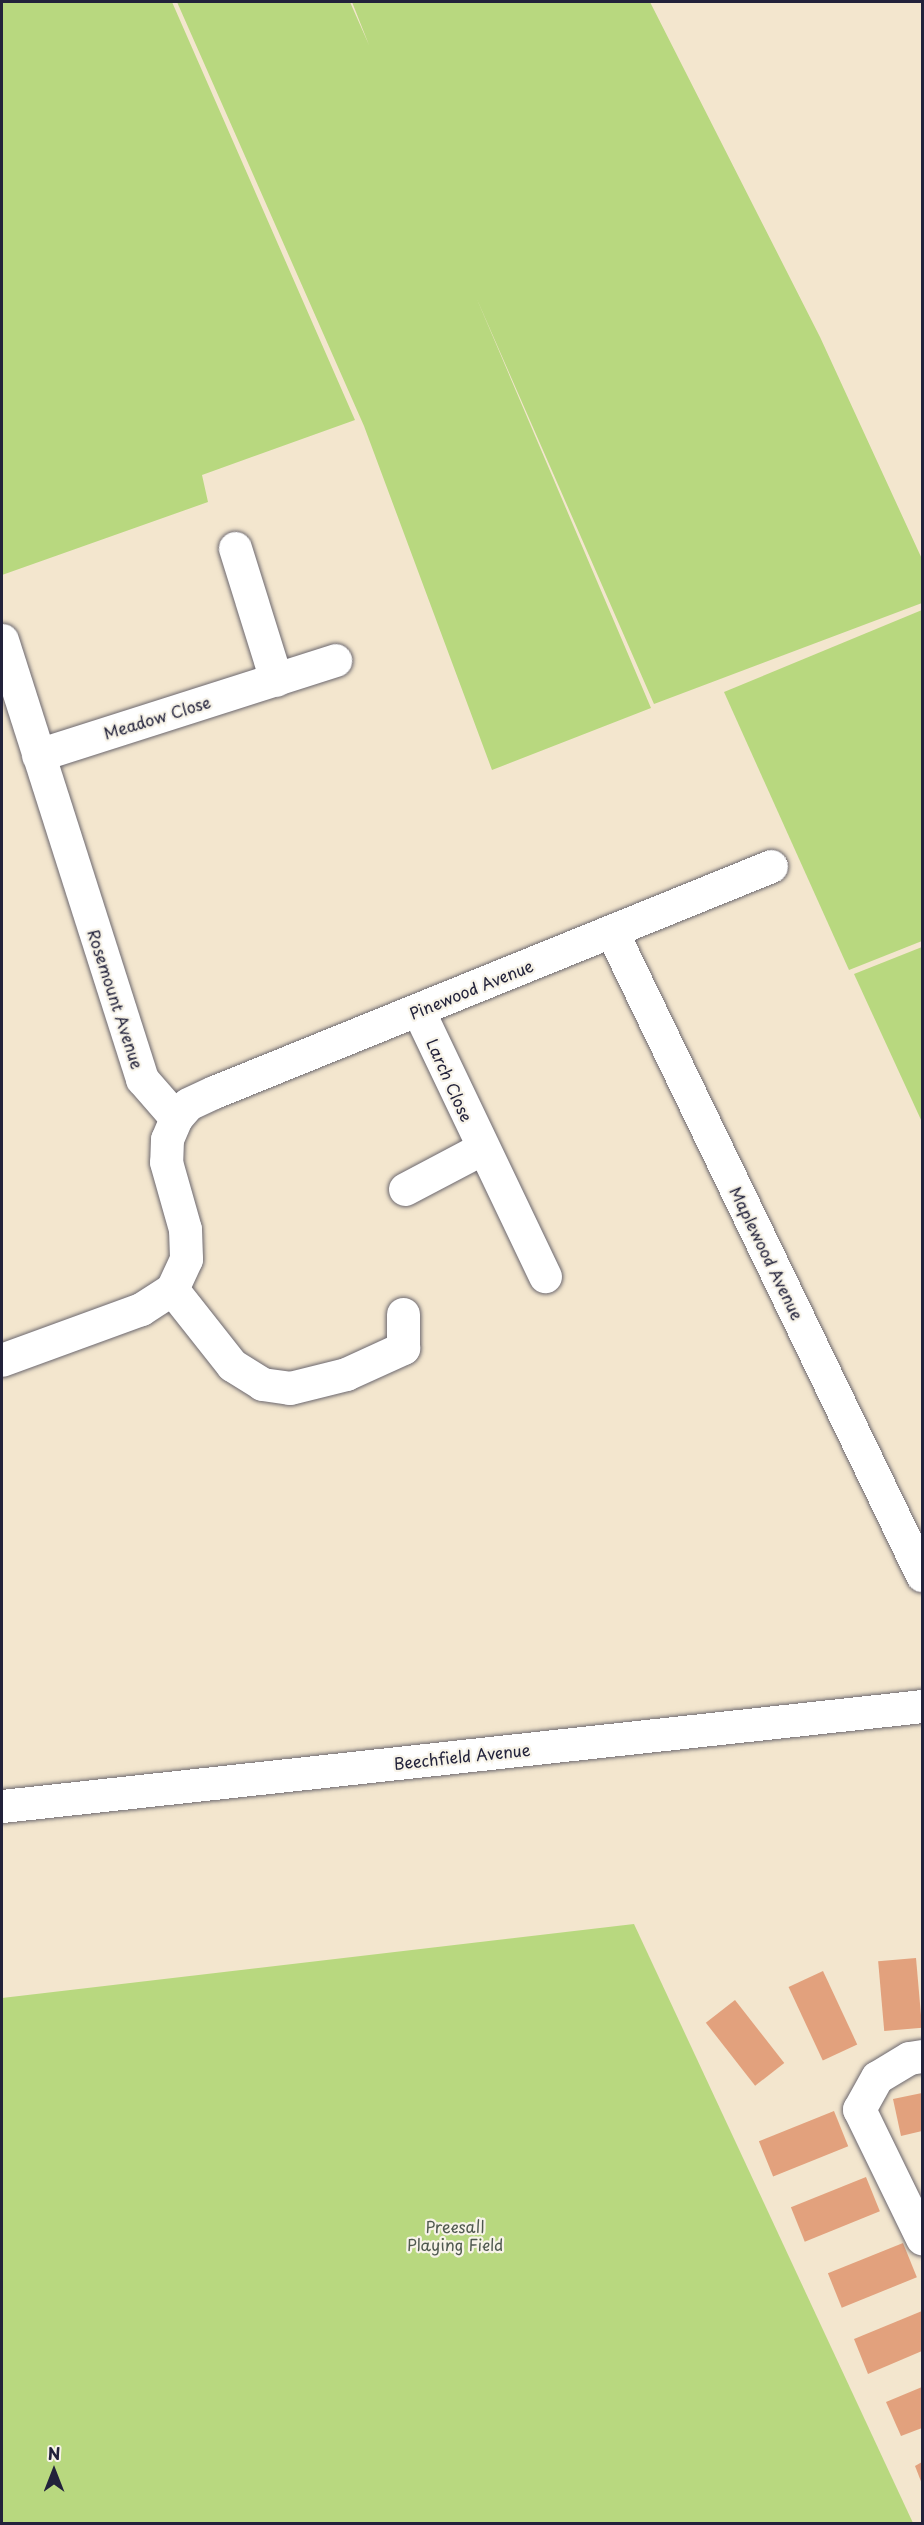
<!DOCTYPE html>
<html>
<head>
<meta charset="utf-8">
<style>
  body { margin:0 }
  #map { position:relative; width:924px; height:2525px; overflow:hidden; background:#f3e6ce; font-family:"Playpen Sans",sans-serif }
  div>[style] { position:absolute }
  .green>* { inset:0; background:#b8d87f }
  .building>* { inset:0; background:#e2a17d; transform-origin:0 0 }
  .roads { filter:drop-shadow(0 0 2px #6b676e) drop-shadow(0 0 2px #6b676e) }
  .minor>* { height:33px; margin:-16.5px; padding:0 16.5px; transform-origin:16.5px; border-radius:16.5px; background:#fff }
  span { translate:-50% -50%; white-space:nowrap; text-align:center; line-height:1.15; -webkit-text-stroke:4.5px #f7f3e8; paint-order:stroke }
  .street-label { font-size:16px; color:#22223b }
  .park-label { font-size:16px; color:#4f594f }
  .frame { position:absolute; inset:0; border:3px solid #22223b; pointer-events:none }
  .north { position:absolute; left:24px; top:2441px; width:60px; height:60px; -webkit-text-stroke:4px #f7f3e8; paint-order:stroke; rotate:0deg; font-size:16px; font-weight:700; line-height:24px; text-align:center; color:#22223b }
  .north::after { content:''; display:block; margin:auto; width:21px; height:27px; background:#22223b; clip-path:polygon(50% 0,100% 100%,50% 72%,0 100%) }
</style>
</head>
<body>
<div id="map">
  <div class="green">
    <div style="clip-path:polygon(2px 2px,172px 2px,355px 420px,202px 475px,208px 502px,2px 575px)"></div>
    <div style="clip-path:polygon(177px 2px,350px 2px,369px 45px,352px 2px,650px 2px,820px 337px,922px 559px,922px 603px,654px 704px,476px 297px,651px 708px,492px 770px,364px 426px)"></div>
    <div style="clip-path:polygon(922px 610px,922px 941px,849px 970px,724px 692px)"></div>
    <div style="clip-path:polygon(922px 947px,922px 1122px,854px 974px)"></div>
    <div style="clip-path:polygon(634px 1924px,913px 2523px,2px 2523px,2px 1998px)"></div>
  </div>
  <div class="building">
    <div style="left:916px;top:1958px;width:70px;height:38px;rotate:85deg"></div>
    <div style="left:823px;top:1971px;width:81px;height:38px;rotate:65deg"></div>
    <div style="left:735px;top:2000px;width:80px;height:37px;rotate:52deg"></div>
    <div style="clip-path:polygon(922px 2093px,922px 2131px,901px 2136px,893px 2099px)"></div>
    <div style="left:834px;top:2111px;width:38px;height:81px;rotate:68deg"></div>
    <div style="left:866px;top:2177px;width:37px;height:81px;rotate:68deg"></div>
    <div style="left:903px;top:2243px;width:37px;height:81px;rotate:68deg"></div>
    <div style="clip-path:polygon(922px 2311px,922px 2351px,868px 2374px,854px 2339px)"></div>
    <div style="clip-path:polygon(922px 2387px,922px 2428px,901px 2436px,886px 2402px)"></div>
    <div style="clip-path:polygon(922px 2462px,922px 2484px,915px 2466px)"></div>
  </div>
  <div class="roads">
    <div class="minor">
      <div style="left:235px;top:548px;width:138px;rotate:72.7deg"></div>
      <div style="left:2px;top:640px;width:461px;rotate:72.3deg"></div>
      <div style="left:142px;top:1079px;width:52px;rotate:48.9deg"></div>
      <div style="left:176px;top:1118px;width:23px;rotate:113deg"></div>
      <div style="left:167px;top:1139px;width:23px;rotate:92deg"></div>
      <div style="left:166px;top:1162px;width:70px;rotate:74.2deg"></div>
      <div style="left:185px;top:1229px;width:30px;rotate:88deg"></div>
      <div style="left:186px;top:1259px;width:33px;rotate:115deg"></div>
      <div style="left:172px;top:1289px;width:37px;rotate:147deg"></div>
      <div style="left:141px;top:1309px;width:148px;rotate:159.9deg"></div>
      <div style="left:38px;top:755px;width:312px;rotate:-17.7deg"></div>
      <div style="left:612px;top:932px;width:714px;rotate:64.26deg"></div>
      <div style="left:418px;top:1010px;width:295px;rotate:64.5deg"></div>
      <div style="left:176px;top:1118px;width:18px;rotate:-49deg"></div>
      <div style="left:188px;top:1104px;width:29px;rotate:-25deg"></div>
      <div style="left:214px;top:1092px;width:601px;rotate:-22.08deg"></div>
      <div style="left:405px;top:1189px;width:86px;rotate:-27.8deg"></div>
      <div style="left:172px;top:1289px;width:97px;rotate:51.7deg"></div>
      <div style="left:232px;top:1365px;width:36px;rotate:32deg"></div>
      <div style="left:262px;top:1384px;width:28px;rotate:8deg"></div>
      <div style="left:290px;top:1388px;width:58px;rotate:-14deg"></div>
      <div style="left:346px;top:1374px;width:63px;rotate:-24.5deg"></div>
      <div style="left:403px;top:1348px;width:34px;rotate:-90deg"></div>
      <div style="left:2px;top:1806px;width:925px;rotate:-6.2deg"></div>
      <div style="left:922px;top:2056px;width:13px;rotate:171deg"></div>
      <div style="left:909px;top:2058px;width:37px;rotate:149deg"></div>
      <div style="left:877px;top:2077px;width:37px;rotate:119deg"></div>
      <div style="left:859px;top:2109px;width:144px;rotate:64deg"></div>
    </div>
  </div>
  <div class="street-label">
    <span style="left:157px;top:717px;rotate:-17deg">Meadow Close</span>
    <span style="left:471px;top:989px;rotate:-22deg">Pinewood Avenue</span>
    <span style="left:116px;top:999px;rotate:72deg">Rosemount Avenue</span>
    <span style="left:450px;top:1080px;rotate:66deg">Larch Close</span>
    <span style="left:767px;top:1253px;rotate:64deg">Maplewood Avenue</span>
    <span style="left:462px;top:1756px;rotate:-6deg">Beechfield Avenue</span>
  </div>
  <div class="park-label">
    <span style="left:455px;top:2235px">Preesall<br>Playing Field</span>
  </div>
  <div class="frame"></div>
  <div class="north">N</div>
</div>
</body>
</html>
